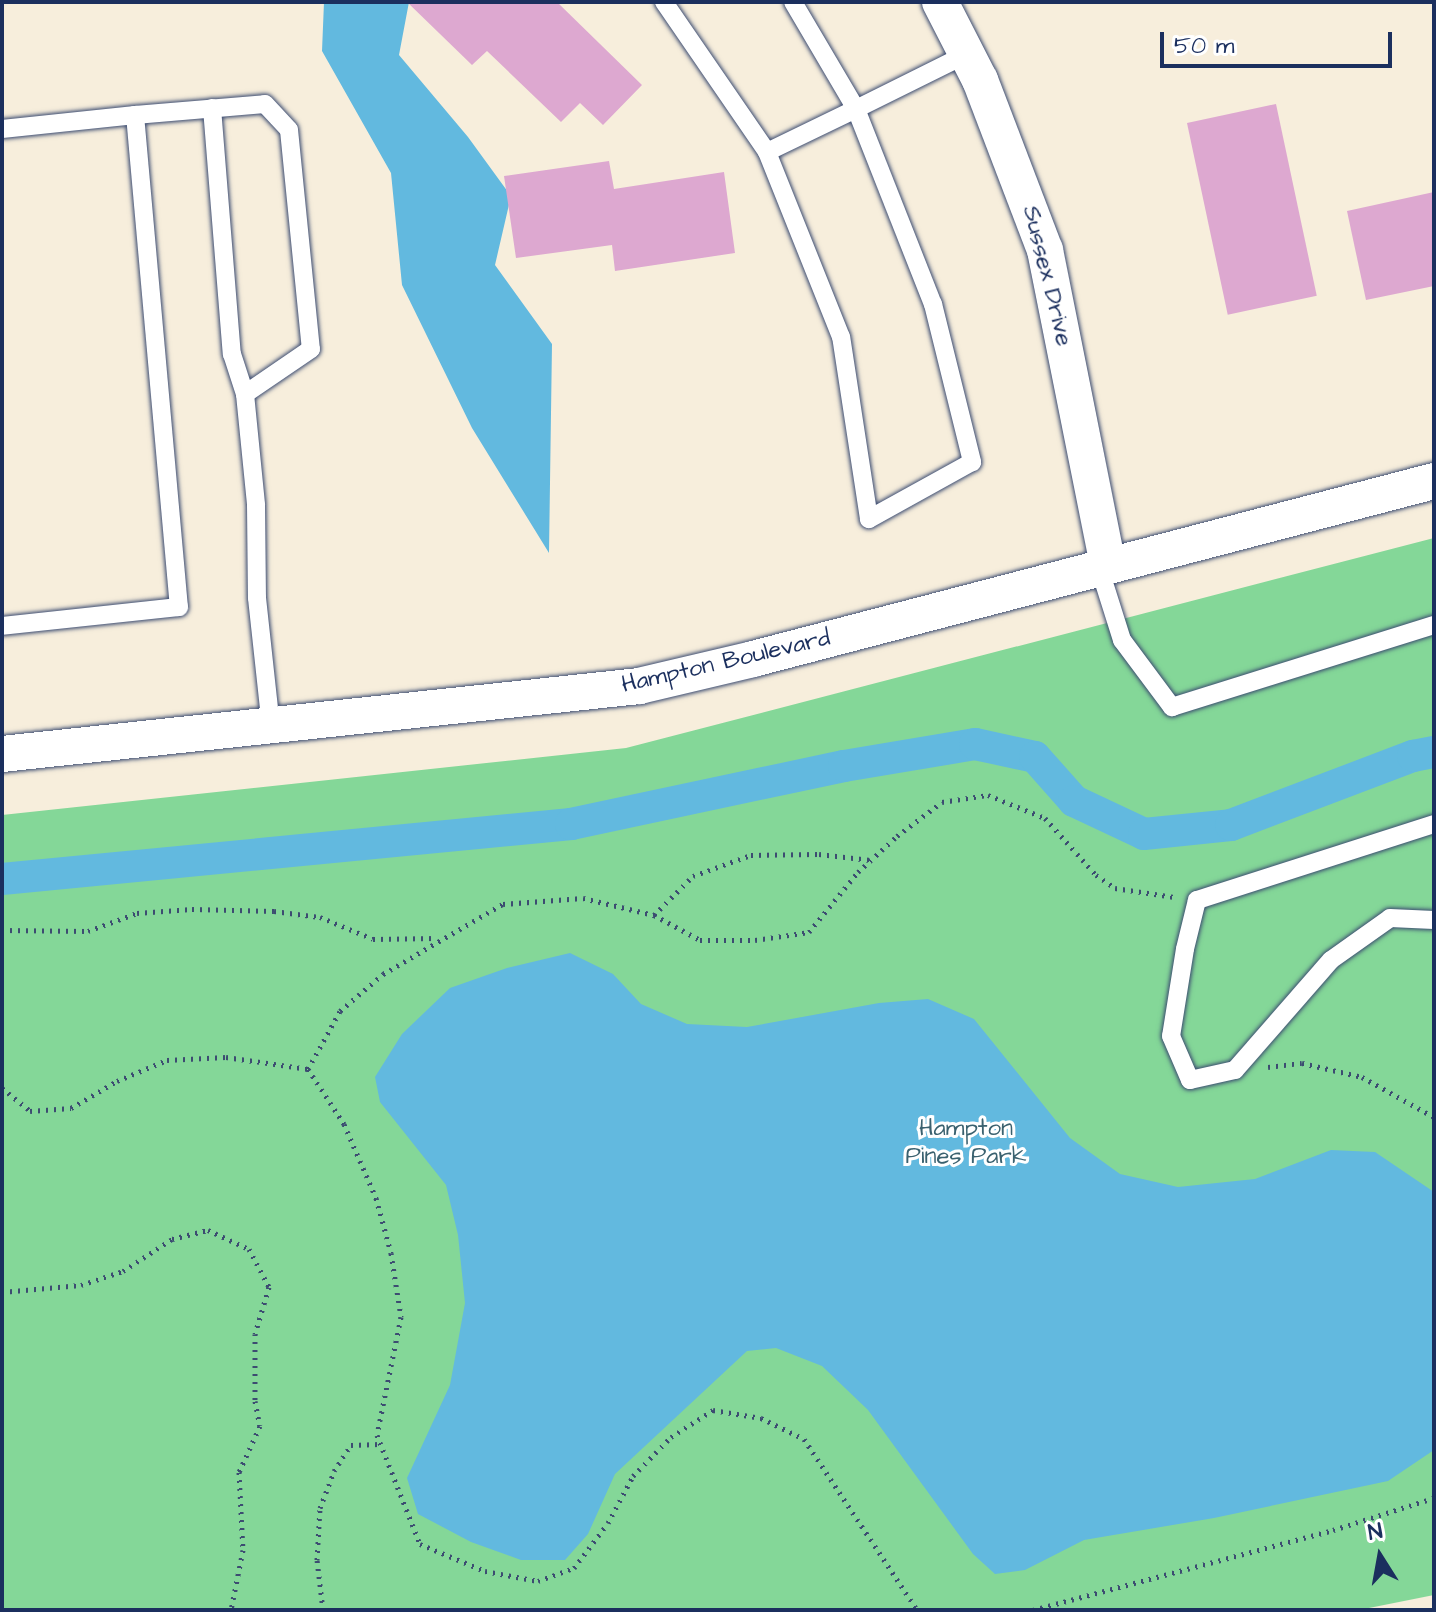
<!DOCTYPE html>
<html>
<head>
<meta charset="utf-8">
<style>
  body { margin:0 }
  #map { position:relative; width:1436px; height:1612px; overflow:hidden; background:#f7eedc; font-family:"Architects Daughter",sans-serif }
  div>[style] { position:absolute }
  .green>* { inset:0; background:#84d798 }
  .water>* { inset:0; background:#62b9df }
  .canal>* { height:32px; margin:-16px; padding:0 16px; transform-origin:16px; border-radius:16px; background:#62b9df }
  .building>* { inset:0; background:#dda8d0; transform-origin:0 0 }
  .path>* { height:5px; margin-top:-2.5px; transform-origin:0; background:repeating-linear-gradient(90deg,#3c4c71 0 2px,transparent 0 8px) }
  .roads { filter:drop-shadow(0 0 2px #3c4c71) drop-shadow(0 0 2px #3c4c71) }
  .service>* { height:18px; margin:-9px; padding:0 9px; transform-origin:9px; border-radius:9px; background:#fff }
  .minor>* { height:36px; margin:-18px; padding:0 18px; transform-origin:18px; border-radius:18px; background:#fff }
  span { translate:-50% -50%; white-space:nowrap; text-align:center; line-height:1.15; -webkit-text-stroke:6px #fff; paint-order:stroke }
  .street-label { font-size:24px; color:#1b2f5e }
  .park-label { font-size:24px; color:#3a616f }
  .frame { position:absolute; inset:0; border:4px solid #1b2f5e; pointer-events:none }
  .north { position:absolute; left:1340px; top:1516px; width:80px; height:80px; -webkit-text-stroke:6px #fff; paint-order:stroke; rotate:349deg; font-size:22px; font-weight:700; line-height:32px; text-align:center; color:#1b2f5e }
  .north::after { content:''; display:block; margin:auto; width:28px; height:36px; background:#1b2f5e; clip-path:polygon(50% 0,100% 100%,50% 72%,0 100%) }
  .scale { position:absolute; left:1160px; top:32px; width:232px; height:36px; box-sizing:border-box; border:4px solid #1b2f5e; border-top:0; padding-left:10px; font-size:24px; line-height:28px; white-space:nowrap; color:#1b2f5e; -webkit-text-stroke:6px #fff; paint-order:stroke }
</style>
</head>
<body>
<div id="map">
  <div class="green">
    <div style="clip-path:polygon(1434px 538px,1434px 1595px,1359px 1610px,2px 1610px,2px 815px,626px 748px)"></div>
  </div>
  <div class="water">
    <div style="clip-path:polygon(324px 2px,409px 2px,399px 55px,468px 137px,511px 196px,495px 265px,552px 344px,549px 553px,472px 428px,402px 285px,391px 173px,322px 51px)"></div>
    <div style="clip-path:polygon(570px 953px,613px 974px,641px 1004px,687px 1024px,747px 1027px,879px 1003px,928px 999px,974px 1019px,1070px 1138px,1120px 1174px,1178px 1187px,1255px 1179px,1331px 1150px,1375px 1152px,1434px 1192px,1434px 1450px,1388px 1481px,1214px 1518px,1084px 1540px,1025px 1570px,995px 1574px,973px 1554px,868px 1410px,822px 1366px,776px 1348px,747px 1351px,615px 1474px,588px 1534px,565px 1560px,521px 1560px,471px 1542px,418px 1514px,407px 1478px,450px 1385px,465px 1303px,458px 1235px,446px 1185px,380px 1102px,375px 1077px,402px 1034px,450px 988px,507px 968px)"></div>
  </div>
  <div class="canal">
    <div style="left:2px;top:879px;width:572px;rotate:-5.52deg"></div>
    <div style="left:571px;top:824px;width:279px;rotate:-12deg"></div>
    <div style="left:844px;top:766px;width:133px;rotate:-9.5deg"></div>
    <div style="left:975px;top:744px;width:61px;rotate:12.2deg"></div>
    <div style="left:1035px;top:757px;width:59px;rotate:48.4deg"></div>
    <div style="left:1074px;top:801px;width:77px;rotate:25.2deg"></div>
    <div style="left:1144px;top:834px;width:87px;rotate:-5.9deg"></div>
    <div style="left:1231px;top:825px;width:195px;rotate:-20.8deg"></div>
    <div style="left:1413px;top:756px;width:21px;rotate:-11deg"></div>
  </div>
  <div class="building">
    <div style="clip-path:polygon(407px 2px,557px 2px,642px 85px,603px 125px,580px 103px,561px 122px,487px 51px,472px 65px)"></div>
    <div style="left:1276px;top:104px;width:196px;height:91px;rotate:78deg"></div>
    <div style="clip-path:polygon(609px 161px,614px 189px,724px 172px,735px 253px,615px 271px,612px 245px,516px 258px,504px 176px)"></div>
    <div style="clip-path:polygon(1434px 192px,1434px 286px,1366px 300px,1347px 211px)"></div>
  </div>
  <div class="path">
    <div style="left:654px;top:915px;width:55px;rotate:-45deg"></div>
    <div style="left:693px;top:876px;width:62px;rotate:-19.9deg"></div>
    <div style="left:751px;top:855px;width:68px;rotate:-0.8deg"></div>
    <div style="left:819px;top:854px;width:52px;rotate:6.6deg"></div>
    <div style="left:2px;top:930px;width:86px;rotate:0.7deg"></div>
    <div style="left:88px;top:931px;width:52px;rotate:-20.2deg"></div>
    <div style="left:137px;top:913px;width:55px;rotate:-4.2deg"></div>
    <div style="left:192px;top:909px;width:82px;rotate:1.4deg"></div>
    <div style="left:274px;top:911px;width:46px;rotate:7.4deg"></div>
    <div style="left:320px;top:917px;width:57px;rotate:22.5deg"></div>
    <div style="left:373px;top:939px;width:64px;rotate:-0.9deg"></div>
    <div style="left:1268px;top:1067px;width:34px;rotate:-7deg"></div>
    <div style="left:1302px;top:1063px;width:62px;rotate:13.1deg"></div>
    <div style="left:1362px;top:1077px;width:82px;rotate:29.1deg"></div>
    <div style="left:308px;top:1069px;width:66px;rotate:-61.1deg"></div>
    <div style="left:340px;top:1011px;width:57px;rotate:-40.7deg"></div>
    <div style="left:383px;top:974px;width:139px;rotate:-30.3deg"></div>
    <div style="left:503px;top:904px;width:80px;rotate:-4.3deg"></div>
    <div style="left:583px;top:898px;width:73px;rotate:13.5deg"></div>
    <div style="left:654px;top:915px;width:52px;rotate:28.5deg"></div>
    <div style="left:700px;top:940px;width:55px"></div>
    <div style="left:755px;top:940px;width:55px;rotate:-8.4deg"></div>
    <div style="left:809px;top:932px;width:77px;rotate:-50.8deg"></div>
    <div style="left:858px;top:872px;width:53px;rotate:-42.7deg"></div>
    <div style="left:897px;top:836px;width:56px;rotate:-37.1deg"></div>
    <div style="left:942px;top:802px;width:47px;rotate:-8.7deg"></div>
    <div style="left:988px;top:795px;width:61px;rotate:22deg"></div>
    <div style="left:1045px;top:818px;width:76px;rotate:48.2deg"></div>
    <div style="left:1096px;top:875px;width:23px;rotate:34deg"></div>
    <div style="left:1115px;top:888px;width:60px;rotate:8.7deg"></div>
    <div style="left:2px;top:1088px;width:36px;rotate:39deg"></div>
    <div style="left:30px;top:1111px;width:41px;rotate:-4.2deg"></div>
    <div style="left:71px;top:1108px;width:53px;rotate:-30.4deg"></div>
    <div style="left:117px;top:1081px;width:54px;rotate:-22.8deg"></div>
    <div style="left:167px;top:1060px;width:59px;rotate:-2.9deg"></div>
    <div style="left:226px;top:1057px;width:83px;rotate:8.3deg"></div>
    <div style="left:308px;top:1069px;width:66px;rotate:56.8deg"></div>
    <div style="left:344px;top:1124px;width:81px;rotate:66.6deg"></div>
    <div style="left:376px;top:1198px;width:57px;rotate:74.7deg"></div>
    <div style="left:391px;top:1253px;width:65px;rotate:81.1deg"></div>
    <div style="left:401px;top:1317px;width:120px;rotate:101.5deg"></div>
    <div style="left:377px;top:1435px;width:117px;rotate:68.5deg"></div>
    <div style="left:420px;top:1544px;width:70px;rotate:22.6deg"></div>
    <div style="left:485px;top:1571px;width:54px;rotate:10.7deg"></div>
    <div style="left:538px;top:1581px;width:38px;rotate:-20deg"></div>
    <div style="left:574px;top:1568px;width:56px;rotate:-52.9deg"></div>
    <div style="left:608px;top:1523px;width:53px;rotate:-62deg"></div>
    <div style="left:633px;top:1476px;width:54px;rotate:-45.7deg"></div>
    <div style="left:671px;top:1437px;width:50px;rotate:-32.7deg"></div>
    <div style="left:713px;top:1410px;width:49px;rotate:9.5deg"></div>
    <div style="left:761px;top:1418px;width:48px;rotate:26deg"></div>
    <div style="left:804px;top:1439px;width:205px;rotate:56.5deg"></div>
    <div style="left:2px;top:1292px;width:79px;rotate:-5.1deg"></div>
    <div style="left:81px;top:1285px;width:44px;rotate:-18.4deg"></div>
    <div style="left:123px;top:1271px;width:59px;rotate:-33.1deg"></div>
    <div style="left:172px;top:1239px;width:37px;rotate:-14deg"></div>
    <div style="left:208px;top:1230px;width:45px;rotate:24.9deg"></div>
    <div style="left:249px;top:1249px;width:43px;rotate:62.2deg"></div>
    <div style="left:269px;top:1287px;width:49px;rotate:106.6deg"></div>
    <div style="left:255px;top:1334px;width:67px;rotate:90deg"></div>
    <div style="left:255px;top:1401px;width:25px;rotate:79deg"></div>
    <div style="left:260px;top:1426px;width:51px;rotate:114.5deg"></div>
    <div style="left:239px;top:1472px;width:78px;rotate:87.1deg"></div>
    <div style="left:243px;top:1550px;width:61px;rotate:101.3deg"></div>
    <div style="left:323px;top:1610px;width:50px;rotate:-96.8deg"></div>
    <div style="left:317px;top:1560px;width:52px;rotate:-86.7deg"></div>
    <div style="left:320px;top:1508px;width:40px;rotate:-69deg"></div>
    <div style="left:334px;top:1471px;width:31px;rotate:-57deg"></div>
    <div style="left:351px;top:1445px;width:29px;rotate:-2deg"></div>
    <div style="left:1033px;top:1610px;width:310px;rotate:-14.9deg"></div>
    <div style="left:1333px;top:1530px;width:106px;rotate:-17.6deg"></div>
  </div>
  <div class="roads">
    <div class="service">
      <div style="left:664px;top:2px;width:182px;rotate:55.5deg"></div>
      <div style="left:793px;top:2px;width:124px;rotate:59.5deg"></div>
      <div style="left:856px;top:109px;width:210px;rotate:68.5deg"></div>
      <div style="left:933px;top:304px;width:163px;rotate:76.1deg"></div>
      <div style="left:972px;top:462px;width:118px;rotate:151deg"></div>
      <div style="left:869px;top:519px;width:184px;rotate:-98.7deg"></div>
      <div style="left:841px;top:337px;width:199px;rotate:-111.8deg"></div>
      <div style="left:767px;top:152px;width:99px;rotate:-25.8deg"></div>
      <div style="left:856px;top:109px;width:124px;rotate:-26.4deg"></div>
      <div style="left:212px;top:108px;width:247px;rotate:85.4deg"></div>
      <div style="left:232px;top:354px;width:42px;rotate:72deg"></div>
      <div style="left:135px;top:115px;width:130px;rotate:-4.8deg"></div>
      <div style="left:265px;top:104px;width:35px;rotate:47deg"></div>
      <div style="left:289px;top:130px;width:220px;rotate:84.3deg"></div>
      <div style="left:311px;top:349px;width:80px;rotate:145.7deg"></div>
      <div style="left:245px;top:394px;width:112px;rotate:84.3deg"></div>
      <div style="left:256px;top:505px;width:93px;rotate:89.4deg"></div>
      <div style="left:257px;top:598px;width:129px;rotate:83.8deg"></div>
      <div style="left:2px;top:129px;width:134px;rotate:-6deg"></div>
      <div style="left:135px;top:115px;width:494px;rotate:84.9deg"></div>
      <div style="left:179px;top:607px;width:178px;rotate:173.9deg"></div>
      <div style="left:1099px;top:567px;width:77px;rotate:72.5deg"></div>
      <div style="left:1122px;top:640px;width:84px;rotate:53.3deg"></div>
      <div style="left:1172px;top:707px;width:275px;rotate:-17.4deg"></div>
      <div style="left:1434px;top:824px;width:249px;rotate:162.2deg"></div>
      <div style="left:1197px;top:900px;width:50px;rotate:103.8deg"></div>
      <div style="left:1185px;top:949px;width:88px;rotate:99.1deg"></div>
      <div style="left:1171px;top:1036px;width:48px;rotate:66.6deg"></div>
      <div style="left:1190px;top:1080px;width:46px;rotate:-12.5deg"></div>
      <div style="left:1235px;top:1070px;width:146px;rotate:-48.9deg"></div>
      <div style="left:1331px;top:960px;width:72px;rotate:-35.4deg"></div>
      <div style="left:1390px;top:918px;width:44px;rotate:2.6deg"></div>
    </div>
    <div class="minor">
      <div style="left:940px;top:2px;width:88px;rotate:62.9deg"></div>
      <div style="left:980px;top:80px;width:182px;rotate:69.1deg"></div>
      <div style="left:1045px;top:250px;width:321px;rotate:78.7deg"></div>
      <div style="left:2px;top:754px;width:641px;rotate:-6.09deg"></div>
      <div style="left:639px;top:686px;width:117px;rotate:-13.3deg"></div>
      <div style="left:753px;top:659px;width:704px;rotate:-14.65deg"></div>
    </div>
  </div>
  <div class="street-label">
    <span style="left:1047px;top:276px;rotate:76deg">Sussex Drive</span>
    <span style="left:726px;top:662px;rotate:-13deg">Hampton Boulevard</span>
  </div>
  <div class="park-label">
    <span style="left:966px;top:1143px">Hampton<br>Pines Park</span>
  </div>
  <div class="frame"></div>
  <div class="north">N</div>
  <div class="scale">50 m</div>
</div>
</body>
</html>
